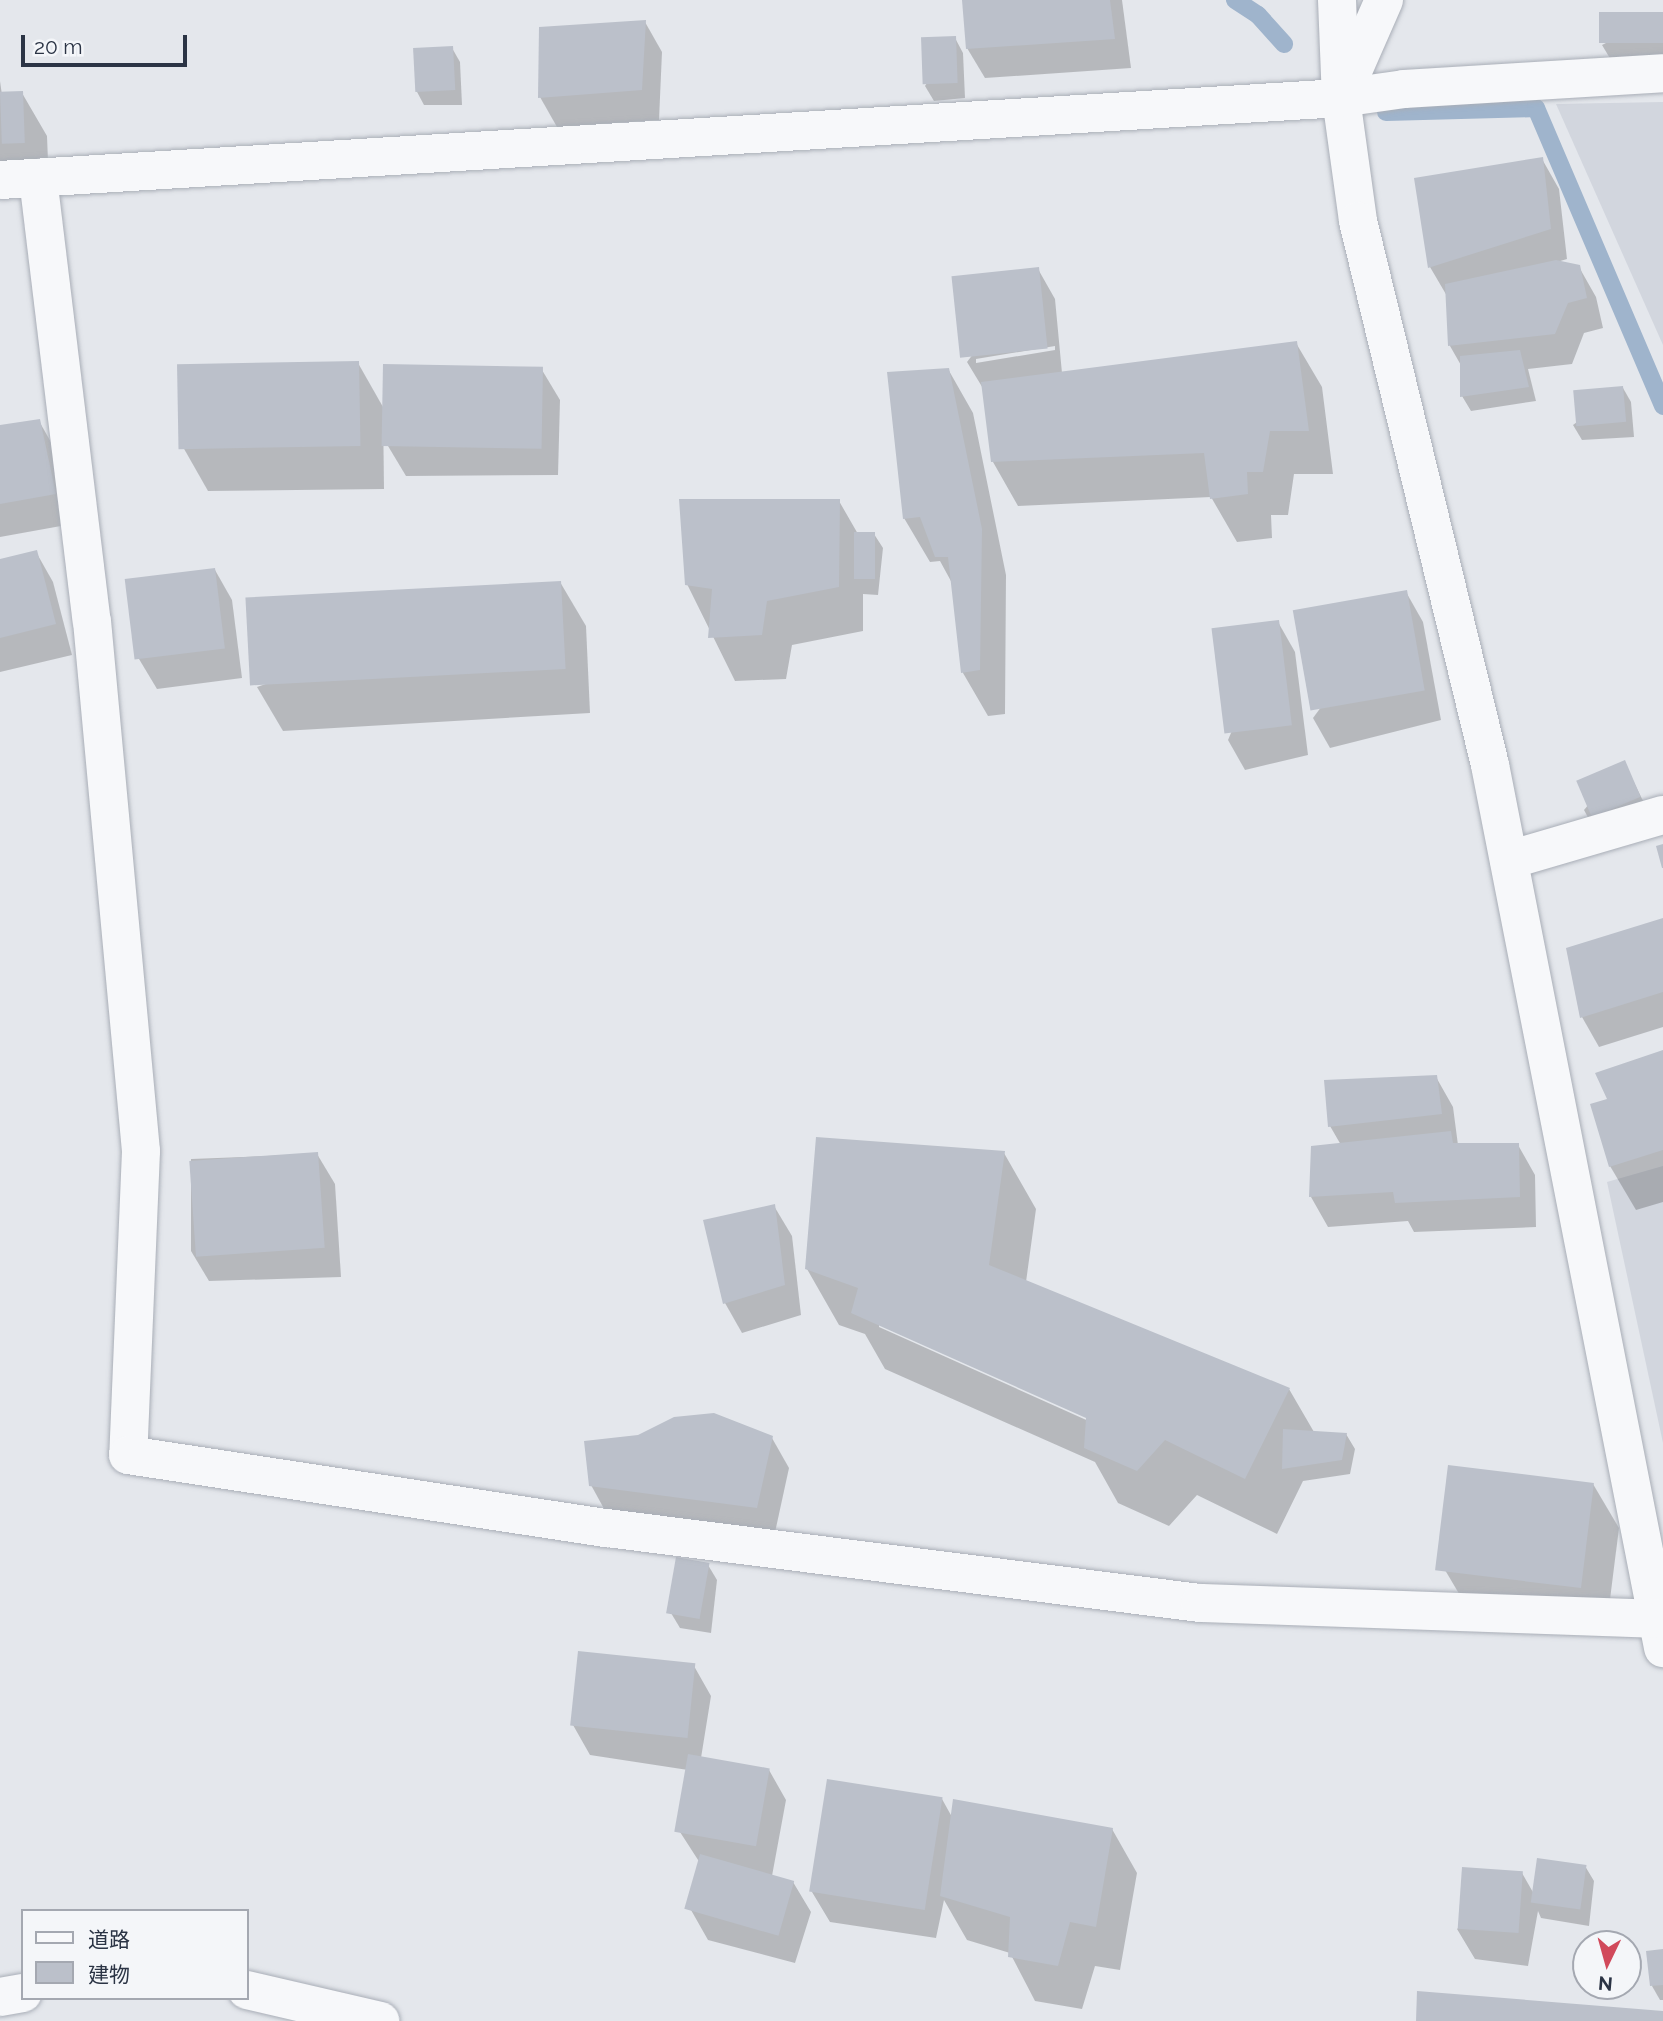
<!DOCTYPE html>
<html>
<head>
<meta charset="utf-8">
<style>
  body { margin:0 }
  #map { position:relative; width:1663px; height:2021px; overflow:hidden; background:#e4e7ec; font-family:Raleway,"Noto Sans JP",sans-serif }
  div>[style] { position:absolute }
  .built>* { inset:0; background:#d2d6de }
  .shadow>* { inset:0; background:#0003 }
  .stream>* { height:18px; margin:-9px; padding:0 9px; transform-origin:9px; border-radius:9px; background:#9fb4cc }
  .building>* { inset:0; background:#bbc0ca; transform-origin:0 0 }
  .roads { filter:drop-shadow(0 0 2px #a9aeb7) drop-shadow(0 0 2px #a9aeb7) }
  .minor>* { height:38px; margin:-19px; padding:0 19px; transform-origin:19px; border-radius:19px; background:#f7f8fa }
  span { translate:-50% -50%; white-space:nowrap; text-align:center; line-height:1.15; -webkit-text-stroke:5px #f4f6f9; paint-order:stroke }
  .legend { position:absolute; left:21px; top:1909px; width:228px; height:91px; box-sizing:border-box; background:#f4f6f9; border:2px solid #a4a8b1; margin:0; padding:9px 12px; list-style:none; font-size:21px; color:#2b3445 }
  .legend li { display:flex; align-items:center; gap:14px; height:35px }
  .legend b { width:35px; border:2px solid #a4a8b1 }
  .north { position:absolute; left:1572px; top:1930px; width:70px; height:70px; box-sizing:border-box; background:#f4f6f9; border:2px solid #a4a8b1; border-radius:50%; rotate:185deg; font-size:19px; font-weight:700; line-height:28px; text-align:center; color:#2b3445 }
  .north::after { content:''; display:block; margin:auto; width:24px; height:32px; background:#d1495b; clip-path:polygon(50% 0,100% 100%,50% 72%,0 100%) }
  .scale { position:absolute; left:21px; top:35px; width:166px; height:32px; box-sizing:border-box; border:4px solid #2b3445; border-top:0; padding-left:9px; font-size:21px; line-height:24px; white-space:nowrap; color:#2b3445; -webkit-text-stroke:5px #f4f6f9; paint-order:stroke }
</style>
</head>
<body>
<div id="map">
  <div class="built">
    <div style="clip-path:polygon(1663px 102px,1663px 345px,1556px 104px)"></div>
    <div style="clip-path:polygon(1663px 1166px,1663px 1443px,1607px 1182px)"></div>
  </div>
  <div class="shadow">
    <div style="clip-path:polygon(964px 0,1122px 0,1131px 68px,985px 78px,967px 48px)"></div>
    <div style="clip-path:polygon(1663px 14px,1663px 73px,1620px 75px,1602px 45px)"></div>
    <div style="clip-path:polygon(645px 22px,662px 52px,659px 120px,557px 127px,540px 97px)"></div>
    <div style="clip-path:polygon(955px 38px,963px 53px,965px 98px,934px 101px,925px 86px)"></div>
    <div style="clip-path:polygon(452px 48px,460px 62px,462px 105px,424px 105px,416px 90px)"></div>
    <div style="clip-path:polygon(0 81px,2px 95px,22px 93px,47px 136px,49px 186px,0 188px)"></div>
    <div style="clip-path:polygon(1542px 159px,1559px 189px,1567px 259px,1557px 262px,1579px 267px,1596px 297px,1603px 328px,1584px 333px,1572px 364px,1528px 369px,1536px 401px,1471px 411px,1462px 396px,1462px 367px,1450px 346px,1447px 296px,1430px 267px)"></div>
    <div style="clip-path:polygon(evenodd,1038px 269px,1055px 299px,1062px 373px,1296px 343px,1322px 387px,1333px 474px,1294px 474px,1288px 515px,1271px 515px,1272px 538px,1237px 542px,1211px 497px,1018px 506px,993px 462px,984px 390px,967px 362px,1038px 269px,1055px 346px,1055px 350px,976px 363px,976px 359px,1055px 346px)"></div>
    <div style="clip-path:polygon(358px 363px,383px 407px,384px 489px,208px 491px,183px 447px)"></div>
    <div style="clip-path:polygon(948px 369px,973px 413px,1006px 575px,1005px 714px,988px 716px,963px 673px,952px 583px,940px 561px,930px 562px,904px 518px)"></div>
    <div style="clip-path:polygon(542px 370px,560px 400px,558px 475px,406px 476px,388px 446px)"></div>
    <div style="clip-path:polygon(1623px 388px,1631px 402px,1634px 437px,1582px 440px,1573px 425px)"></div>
    <div style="clip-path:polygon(39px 421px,56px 451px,72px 524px,0 537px,0 427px)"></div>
    <div style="clip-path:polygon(839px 501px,858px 534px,874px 534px,883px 548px,878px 595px,863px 594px,863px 631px,792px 645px,786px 679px,735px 681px,687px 584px)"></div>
    <div style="clip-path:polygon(36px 552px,53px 582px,72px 655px,0 672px,0 561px)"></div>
    <div style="clip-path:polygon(215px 570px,232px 600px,242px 678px,157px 689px,139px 659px,127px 583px)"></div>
    <div style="clip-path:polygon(560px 582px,586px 626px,590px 713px,283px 731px,257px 687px)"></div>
    <div style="clip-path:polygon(1406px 592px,1423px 622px,1441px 720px,1330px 748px,1313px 718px)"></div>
    <div style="clip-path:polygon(1278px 622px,1295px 652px,1308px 755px,1245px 770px,1228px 740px)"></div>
    <div style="clip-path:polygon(1624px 762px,1648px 811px,1592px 825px,1584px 810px)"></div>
    <div style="clip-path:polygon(1663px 919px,1663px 1027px,1599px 1047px,1582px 1017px)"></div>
    <div style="clip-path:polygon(1663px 1052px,1663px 1202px,1636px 1210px,1610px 1166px,1610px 1100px)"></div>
    <div style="clip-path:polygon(1436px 1077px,1453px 1107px,1458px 1145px,1518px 1145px,1535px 1175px,1536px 1227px,1414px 1232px,1408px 1221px,1328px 1227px,1311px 1197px,1341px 1145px,1330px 1126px)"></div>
    <div style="clip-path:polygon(evenodd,1004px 1153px,1036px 1209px,1026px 1282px,1289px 1389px,1314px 1432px,1346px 1434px,1355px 1449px,1350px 1474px,1303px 1481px,1277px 1534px,1197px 1495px,1169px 1526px,1118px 1503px,1095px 1462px,885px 1369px,865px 1334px,839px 1325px,807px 1269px,1004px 1153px,879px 1324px,1094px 1420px,1093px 1423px,879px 1327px,879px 1324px)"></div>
    <div style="clip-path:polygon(317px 1154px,335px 1184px,341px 1277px,209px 1281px,191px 1251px,191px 1159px)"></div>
    <div style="clip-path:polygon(774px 1206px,792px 1236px,801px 1315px,742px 1333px,725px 1303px)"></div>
    <div style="clip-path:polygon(772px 1438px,789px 1468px,774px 1537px,608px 1516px,591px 1485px)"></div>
    <div style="clip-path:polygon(1593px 1484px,1619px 1528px,1607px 1623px,1471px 1614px,1445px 1570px)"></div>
    <div style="clip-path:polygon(708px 1565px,717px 1580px,711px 1633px,680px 1628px,671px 1613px)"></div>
    <div style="clip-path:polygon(694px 1666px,711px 1696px,701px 1758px,769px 1770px,786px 1800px,772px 1876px,793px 1882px,811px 1912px,795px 1963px,708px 1940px,691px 1910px,700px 1863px,680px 1832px,688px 1770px,590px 1755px,573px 1725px)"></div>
    <div style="clip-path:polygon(942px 1799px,952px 1817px,1112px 1829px,1137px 1873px,1120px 1970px,1095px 1966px,1082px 2009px,1035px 2001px,1010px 1953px,967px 1940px,944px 1900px,936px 1938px,830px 1922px,812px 1892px)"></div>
    <div style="clip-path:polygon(1585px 1866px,1594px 1881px,1589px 1926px,1541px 1918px,1538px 1911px,1528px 1966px,1475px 1959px,1457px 1929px,1522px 1873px,1534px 1894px)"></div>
    <div style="clip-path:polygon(1663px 1951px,1663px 2000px,1660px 2000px,1652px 1986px)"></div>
  </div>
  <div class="stream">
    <div style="left:1235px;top:0;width:27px;rotate:33deg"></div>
    <div style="left:1258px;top:15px;width:39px;rotate:48deg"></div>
    <div style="left:1386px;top:112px;width:150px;rotate:-1.5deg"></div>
    <div style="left:1536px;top:108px;width:324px;rotate:66.9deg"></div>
  </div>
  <div class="building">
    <div style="clip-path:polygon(962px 0,1110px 0,1115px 39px,966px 49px)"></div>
    <div style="left:1663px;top:12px;width:31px;height:64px;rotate:90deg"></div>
    <div style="clip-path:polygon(646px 20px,642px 90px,538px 98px,539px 27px)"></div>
    <div style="left:956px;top:36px;width:47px;height:35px;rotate:88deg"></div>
    <div style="left:453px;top:46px;width:44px;height:40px;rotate:87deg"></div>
    <div style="left:23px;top:91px;width:52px;height:23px;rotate:88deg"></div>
    <div style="clip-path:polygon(1543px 157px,1551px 229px,1428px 268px,1414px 178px)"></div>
    <div style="clip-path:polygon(1556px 260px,1580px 265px,1587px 298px,1568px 303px,1555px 334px,1448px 346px,1445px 284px)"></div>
    <div style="left:1039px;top:267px;width:82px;height:88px;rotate:84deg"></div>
    <div style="clip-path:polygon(1297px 341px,1309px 431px,1270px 431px,1263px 472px,1247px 472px,1248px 494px,1210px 499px,1204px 453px,991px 462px,981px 382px)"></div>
    <div style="clip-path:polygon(1520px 350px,1529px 387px,1460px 397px,1460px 356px)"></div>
    <div style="left:359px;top:361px;width:85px;height:182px;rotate:89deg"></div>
    <div style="left:383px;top:364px;width:160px;height:82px;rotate:1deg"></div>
    <div style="clip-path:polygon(949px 368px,982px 529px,980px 670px,961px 673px,948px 557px,935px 557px,920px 517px,903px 519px,887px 372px)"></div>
    <div style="left:1623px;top:386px;width:36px;height:50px;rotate:85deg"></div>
    <div style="clip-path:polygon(40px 419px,56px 494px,0 504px,0 425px)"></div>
    <div style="clip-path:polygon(679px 499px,840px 499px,839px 587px,767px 601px,762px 635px,708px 638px,712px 589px,685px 585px)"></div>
    <div style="left:854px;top:532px;width:21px;height:47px"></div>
    <div style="clip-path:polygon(37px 550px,56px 624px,0 638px,0 559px)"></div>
    <div style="left:215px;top:568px;width:81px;height:91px;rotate:83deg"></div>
    <div style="left:561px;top:581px;width:88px;height:316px;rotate:87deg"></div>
    <div style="left:1407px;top:590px;width:102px;height:116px;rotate:80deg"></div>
    <div style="left:1279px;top:620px;width:106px;height:68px;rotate:83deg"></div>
    <div style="left:1625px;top:760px;width:40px;height:53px;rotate:67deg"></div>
    <div style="clip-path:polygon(1663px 844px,1663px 868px,1662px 868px,1656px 846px)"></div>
    <div style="clip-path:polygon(1663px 918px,1663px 992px,1580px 1018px,1566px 948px)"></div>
    <div style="clip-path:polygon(1663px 1050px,1663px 1150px,1609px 1167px,1590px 1104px,1607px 1099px,1595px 1073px)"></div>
    <div style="clip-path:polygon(1437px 1075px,1442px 1114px,1328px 1127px,1324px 1080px)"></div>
    <div style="clip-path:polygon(1451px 1131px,1453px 1143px,1519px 1143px,1520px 1197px,1395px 1203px,1393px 1192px,1309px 1197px,1311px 1146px)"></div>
    <div style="clip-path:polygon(816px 1137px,1005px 1151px,989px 1265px,1290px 1388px,1245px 1479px,1165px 1440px,1137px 1471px,1084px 1448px,1086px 1418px,851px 1313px,858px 1288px,805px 1269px)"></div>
    <div style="left:318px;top:1152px;width:96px;height:129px;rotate:86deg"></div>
    <div style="clip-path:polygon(775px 1204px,785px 1285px,723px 1304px,703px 1220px)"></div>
    <div style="clip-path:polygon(714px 1413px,773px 1436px,757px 1508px,589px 1486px,584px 1441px,638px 1435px,674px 1417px)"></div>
    <div style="clip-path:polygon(1283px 1429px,1347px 1433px,1342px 1460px,1282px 1469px)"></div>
    <div style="left:1448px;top:1465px;width:147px;height:106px;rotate:7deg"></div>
    <div style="left:676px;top:1557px;width:34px;height:57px;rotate:10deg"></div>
    <div style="left:578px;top:1651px;width:118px;height:75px;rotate:6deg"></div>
    <div style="left:688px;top:1754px;width:83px;height:79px;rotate:10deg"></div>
    <div style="left:827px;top:1779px;width:117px;height:114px;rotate:9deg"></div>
    <div style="clip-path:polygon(953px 1799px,1113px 1828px,1096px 1927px,1070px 1922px,1058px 1966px,1008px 1957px,1010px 1917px,940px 1896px)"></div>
    <div style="left:700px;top:1854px;width:98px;height:57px;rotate:16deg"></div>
    <div style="left:1537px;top:1858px;width:50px;height:45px;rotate:8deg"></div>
    <div style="left:1462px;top:1867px;width:61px;height:62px;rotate:4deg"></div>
    <div style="clip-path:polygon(1663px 1949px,1663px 1985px,1650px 1986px,1646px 1951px)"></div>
    <div style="clip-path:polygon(1417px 1991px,1663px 2011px,1663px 2021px,1416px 2021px)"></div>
  </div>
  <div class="roads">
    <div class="minor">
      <div style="left:1337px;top:0;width:98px;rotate:87.7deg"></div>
      <div style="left:1341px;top:98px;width:124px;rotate:82.1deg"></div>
      <div style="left:1358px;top:221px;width:560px;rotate:76.36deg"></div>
      <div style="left:1490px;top:765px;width:900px;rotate:78.91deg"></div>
      <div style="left:1345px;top:89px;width:97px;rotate:-66.3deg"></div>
      <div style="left:38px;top:178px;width:446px;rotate:83.1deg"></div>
      <div style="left:92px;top:621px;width:532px;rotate:84.72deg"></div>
      <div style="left:141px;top:1151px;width:304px;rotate:92.4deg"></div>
      <div style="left:128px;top:1455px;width:485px;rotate:8.7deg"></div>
      <div style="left:607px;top:1528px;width:598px;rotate:7.21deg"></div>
      <div style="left:1200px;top:1603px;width:463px;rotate:2deg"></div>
      <div style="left:0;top:180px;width:1344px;rotate:-3.5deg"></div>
      <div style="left:1341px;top:98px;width:64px;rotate:-8.1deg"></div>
      <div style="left:1404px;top:89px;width:259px;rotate:-3.5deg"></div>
      <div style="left:1509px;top:860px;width:160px;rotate:-16.3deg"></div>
      <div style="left:247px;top:1990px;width:137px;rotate:13.1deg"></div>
      <div style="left:0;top:1997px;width:23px;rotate:-10deg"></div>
    </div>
  </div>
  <ul class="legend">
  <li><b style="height:9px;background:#f7f8fa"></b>道路</li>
  <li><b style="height:19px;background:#bbc0ca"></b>建物</li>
  </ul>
  <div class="north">N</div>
  <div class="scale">20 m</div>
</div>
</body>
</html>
